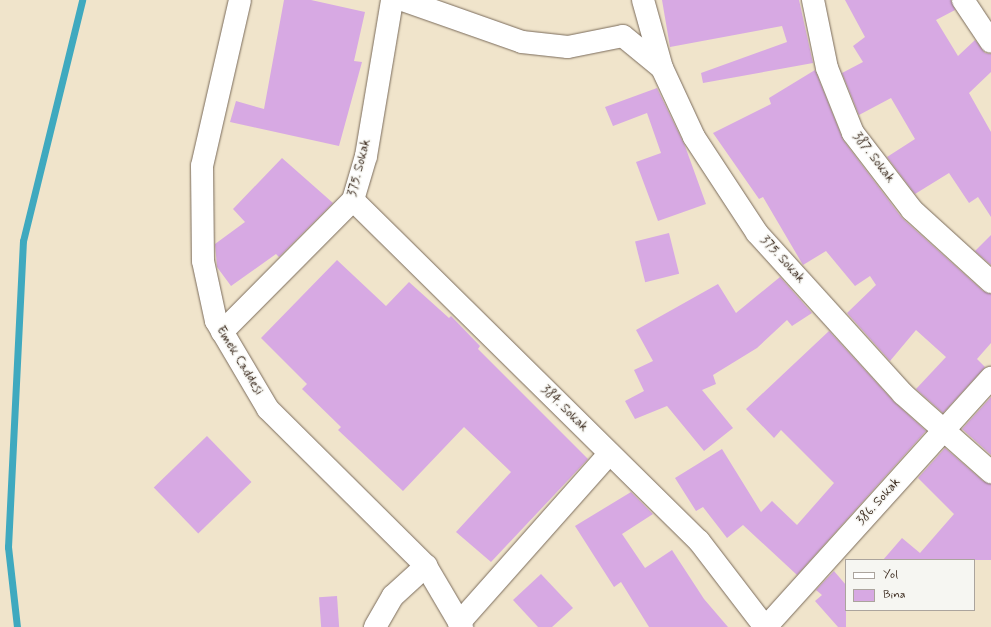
<!DOCTYPE html>
<html>
<head>
<meta charset="utf-8">
<style>
  body { margin:0 }
  #map { position:relative; width:991px; height:627px; overflow:hidden; background:#f0e4cb; font-family:Mynerve,sans-serif }
  div>[style] { position:absolute }
  .stream>* { height:7px; margin:-3.5px; padding:0 3.5px; transform-origin:3.5px; border-radius:3.5px; background:#3fa9bf }
  .building>* { inset:0; background:#d7a9e3; transform-origin:0 0 }
  .roads { filter:drop-shadow(0 0 1px #7a6b5b) drop-shadow(0 0 1px #7a6b5b) }
  .minor>* { height:22px; margin:-11px; padding:0 11px; transform-origin:11px; border-radius:11px; background:#fff }
  span { translate:-50% -50%; white-space:nowrap; text-align:center; line-height:1.15; -webkit-text-stroke:3px #f6f6f2; paint-order:stroke }
  .street-label { font-size:13px; color:#3b2a1e }
  .legend { position:absolute; left:845px; top:559px; width:130px; height:52px; box-sizing:border-box; background:#f6f6f2; border:1px solid #aba49d; margin:0; padding:5px 7px; list-style:none; font-size:12px; color:#3b2a1e }
  .legend li { display:flex; align-items:center; gap:8px; height:20px }
  .legend b { width:20px; border:1px solid #aba49d }
</style>
</head>
<body>
<div id="map">
  <div class="stream">
    <div style="left:17px;top:627px;width:81px;rotate:-96.4deg"></div>
    <div style="left:8px;top:547px;width:306px;rotate:-87.2deg"></div>
    <div style="left:23px;top:241px;width:248px;rotate:-76.2deg"></div>
  </div>
  <div class="building">
    <div style="clip-path:polygon(284px 0,311px 0,365px 12px,354px 61px,362px 62px,339px 146px,230px 122px,236px 101px,264px 109px)"></div>
    <div style="clip-path:polygon(662px 0,799px 0,813px 63px,703px 83px,701px 73px,787px 42px,782px 26px,670px 47px)"></div>
    <div style="clip-path:polygon(845px 0,951px 0,955px 10px,936px 20px,958px 56px,975px 40px,985px 53px,991px 54px,991px 72px,969px 93px,991px 132px,991px 217px,978px 197px,969px 203px,949px 173px,915px 194px,887px 157px,915px 139px,891px 98px,859px 115px,842px 73px,863px 62px,853px 46px,865px 37px)"></div>
    <div style="clip-path:polygon(815px 70px,843px 140px,902px 218px,983px 291px,991px 294px,991px 343px,977px 359px,985px 367px,943px 413px,916px 389px,946px 357px,916px 330px,890px 361px,847px 313px,876px 285px,870px 276px,855px 286px,826px 251px,803px 265px,763px 197px,759px 199px,713px 133px,771px 104px,769px 98px)"></div>
    <div style="clip-path:polygon(657px 88px,685px 146px,706px 204px,658px 221px,636px 162px,661px 153px,647px 113px,613px 126px,605px 107px)"></div>
    <div style="clip-path:polygon(282px 158px,333px 203px,279px 257px,276px 254px,231px 286px,217px 267px,215px 244px,245px 222px,233px 209px)"></div>
    <div style="left:669px;top:233px;width:42px;height:35px;rotate:76deg"></div>
    <div style="clip-path:polygon(991px 235px,991px 265px,975px 251px)"></div>
    <div style="clip-path:polygon(337px 260px,386px 306px,409px 282px,449px 318px,451px 316px,480px 346px,478px 349px,588px 459px,491px 562px,456px 532px,511px 472px,464px 427px,403px 491px,338px 430px,341px 427px,302px 389px,307px 384px,261px 338px)"></div>
    <div style="clip-path:polygon(780px 277px,812px 313px,792px 326px,787px 320px,757px 348px,713px 375px,716px 384px,702px 390px,733px 428px,704px 451px,667px 406px,635px 419px,625px 401px,644px 391px,634px 370px,653px 361px,636px 330px,718px 284px,736px 313px)"></div>
    <div style="clip-path:polygon(829px 331px,894px 402px,926px 431px,797px 575px,743px 525px,727px 538px,703px 507px,696px 511px,675px 478px,722px 449px,761px 512px,772px 501px,797px 525px,834px 483px,781px 430px,774px 438px,746px 409px)"></div>
    <div style="clip-path:polygon(991px 397px,991px 455px,962px 429px)"></div>
    <div style="left:207px;top:436px;width:64px;height:74px;rotate:46deg"></div>
    <div style="clip-path:polygon(945px 448px,983px 481px,991px 484px,991px 560px,883px 560px,902px 538px,920px 553px,954px 514px,918px 478px)"></div>
    <div style="clip-path:polygon(631px 492px,653px 514px,622px 534px,645px 568px,672px 550px,704px 599px,728px 627px,649px 627px,621px 582px,614px 587px,575px 526px)"></div>
    <div style="clip-path:polygon(834px 571px,846px 585px,846px 627px,838px 627px,815px 601px,822px 595px,816px 590px)"></div>
    <div style="clip-path:polygon(541px 574px,573px 608px,552px 627px,538px 627px,513px 600px)"></div>
    <div style="left:337px;top:596px;width:31px;height:18px;rotate:86deg"></div>
  </div>
  <div class="roads">
    <div class="minor">
      <div style="left:240px;top:0;width:170px;rotate:102.9deg"></div>
      <div style="left:202px;top:166px;width:95px;rotate:89.4deg"></div>
      <div style="left:203px;top:261px;width:61px;rotate:77.8deg"></div>
      <div style="left:216px;top:321px;width:102px;rotate:59.4deg"></div>
      <div style="left:268px;top:409px;width:223px;rotate:44.8deg"></div>
      <div style="left:426px;top:566px;width:71px;rotate:59.5deg"></div>
      <div style="left:403px;top:0;width:126px;rotate:19.4deg"></div>
      <div style="left:522px;top:42px;width:46px;rotate:6.2deg"></div>
      <div style="left:568px;top:47px;width:56px;rotate:-11.3deg"></div>
      <div style="left:623px;top:36px;width:50px;rotate:39.4deg"></div>
      <div style="left:643px;top:0;width:71px;rotate:74.4deg"></div>
      <div style="left:662px;top:68px;width:76px;rotate:65.1deg"></div>
      <div style="left:694px;top:137px;width:115px;rotate:56.7deg"></div>
      <div style="left:757px;top:233px;width:217px;rotate:47.8deg"></div>
      <div style="left:903px;top:394px;width:118px;rotate:41.6deg"></div>
      <div style="left:813px;top:0;width:69px;rotate:78.4deg"></div>
      <div style="left:827px;top:68px;width:70px;rotate:68.2deg"></div>
      <div style="left:853px;top:133px;width:97px;rotate:52.5deg"></div>
      <div style="left:912px;top:210px;width:107px;rotate:42.3deg"></div>
      <div style="left:963px;top:0;width:50px;rotate:56.3deg"></div>
      <div style="left:353px;top:200px;width:486px;rotate:44.6deg"></div>
      <div style="left:699px;top:541px;width:108px;rotate:52.5deg"></div>
      <div style="left:222px;top:332px;width:186px;rotate:-45.2deg"></div>
      <div style="left:353px;top:200px;width:46px;rotate:-73.5deg"></div>
      <div style="left:366px;top:156px;width:158px;rotate:-80.5deg"></div>
      <div style="left:459px;top:623px;width:226px;rotate:-48.4deg"></div>
      <div style="left:375px;top:627px;width:36px;rotate:-60deg"></div>
      <div style="left:393px;top:596px;width:45px;rotate:-42.3deg"></div>
      <div style="left:766px;top:627px;width:336px;rotate:-47.9deg"></div>
    </div>
  </div>
  <div class="street-label">
    <span style="left:873px;top:158px;rotate:53deg">387. Sokak</span>
    <span style="left:360px;top:168px;rotate:-75deg">375. Sokak</span>
    <span style="left:782px;top:260px;rotate:48deg">375. Sokak</span>
    <span style="left:239px;top:361px;rotate:59deg">Emek Caddesi</span>
    <span style="left:564px;top:409px;rotate:45deg">384. Sokak</span>
    <span style="left:879px;top:502px;rotate:-48deg">386. Sokak</span>
  </div>
  <ul class="legend">
  <li><b style="height:5px;background:#fff"></b>Yol</li>
  <li><b style="height:11px;background:#d7a9e3"></b>Bina</li>
  </ul>
</div>
</body>
</html>
